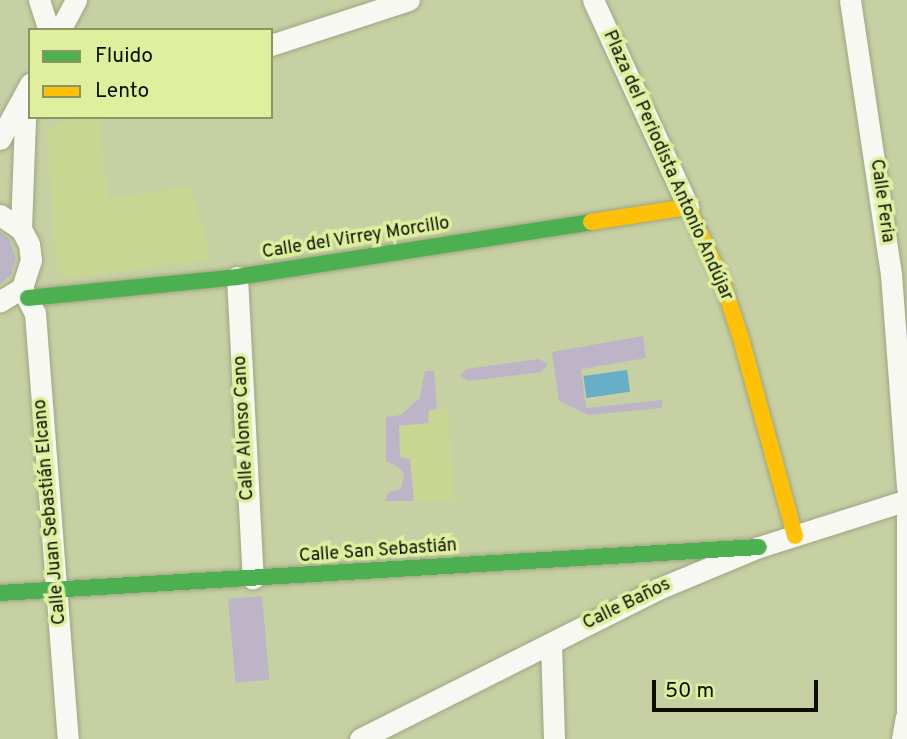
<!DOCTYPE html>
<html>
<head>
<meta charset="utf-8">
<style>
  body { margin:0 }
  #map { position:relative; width:907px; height:739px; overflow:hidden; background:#c6d0a3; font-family:Overpass,sans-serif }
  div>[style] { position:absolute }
  .built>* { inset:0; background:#c8d691 }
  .green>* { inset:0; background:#bdb4c8; transform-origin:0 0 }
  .water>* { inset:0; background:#68aec7; transform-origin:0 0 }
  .roads { filter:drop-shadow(0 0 2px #9ea582) drop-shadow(0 0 2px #9ea582) }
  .street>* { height:21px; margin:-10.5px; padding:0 10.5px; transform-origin:10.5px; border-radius:10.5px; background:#f6f8f1 }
  .fast>* { height:16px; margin:-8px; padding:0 8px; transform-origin:8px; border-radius:8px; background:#4caf50 }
  .slow>* { height:16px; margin:-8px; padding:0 8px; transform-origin:8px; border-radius:8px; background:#ffc107 }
  span { translate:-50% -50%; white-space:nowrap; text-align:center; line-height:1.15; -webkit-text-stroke:7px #deef9e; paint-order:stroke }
  .street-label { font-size:18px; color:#0b0e00 }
  .legend { position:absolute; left:28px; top:28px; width:245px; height:91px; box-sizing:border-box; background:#deef9e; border:2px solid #8a955f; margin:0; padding:9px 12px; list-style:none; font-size:21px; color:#0b0e00 }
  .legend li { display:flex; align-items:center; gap:14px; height:35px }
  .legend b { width:35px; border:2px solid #8a955f }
  .scale { position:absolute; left:652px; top:680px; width:166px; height:32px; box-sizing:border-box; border:4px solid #0b0e00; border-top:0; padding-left:9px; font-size:21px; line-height:24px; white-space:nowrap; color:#0b0e00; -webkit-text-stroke:5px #deef9e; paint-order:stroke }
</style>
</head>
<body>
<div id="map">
  <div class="built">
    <div style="clip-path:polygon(83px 117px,98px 117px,109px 198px,190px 187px,212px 259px,66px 279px,56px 270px,47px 134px,56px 125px)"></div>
    <div style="clip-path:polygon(448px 407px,454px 499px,414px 501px,410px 459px,400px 457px,399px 425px,428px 423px,429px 410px)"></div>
  </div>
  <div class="green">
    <div style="clip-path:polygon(0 232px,9px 239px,16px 258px,10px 276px,0 284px)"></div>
    <div style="clip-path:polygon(643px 336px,646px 358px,581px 369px,586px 408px,663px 400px,661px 408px,588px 415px,559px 401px,552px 352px)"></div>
    <div style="clip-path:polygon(539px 359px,548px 364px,541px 372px,469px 381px,460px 376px,466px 369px)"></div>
    <div style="clip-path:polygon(425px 371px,434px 371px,437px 409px,429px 410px,428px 423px,399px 426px,400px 457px,410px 459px,414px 501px,385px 501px,389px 492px,401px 489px,404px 475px,399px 467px,386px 461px,386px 417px,401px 415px,420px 397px)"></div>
    <div style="left:262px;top:596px;width:84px;height:34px;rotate:85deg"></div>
  </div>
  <div class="water">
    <div style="left:627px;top:370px;width:22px;height:44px;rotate:82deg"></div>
  </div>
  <div class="roads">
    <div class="street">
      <div style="left:39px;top:0;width:32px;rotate:72deg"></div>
      <div style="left:593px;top:0;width:228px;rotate:65.3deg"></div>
      <div style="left:850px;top:0;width:277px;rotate:81.5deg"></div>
      <div style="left:891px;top:274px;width:215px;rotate:85.7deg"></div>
      <div style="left:60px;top:30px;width:34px;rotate:-62deg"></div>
      <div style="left:271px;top:45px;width:145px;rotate:-18.1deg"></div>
      <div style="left:0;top:139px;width:63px;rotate:-61.4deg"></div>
      <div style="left:0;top:215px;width:25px;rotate:34deg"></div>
      <div style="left:21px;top:229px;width:17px;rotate:62deg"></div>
      <div style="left:29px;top:244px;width:16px;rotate:83deg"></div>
      <div style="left:31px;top:260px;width:29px;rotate:108deg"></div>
      <div style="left:22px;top:288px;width:26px;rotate:149deg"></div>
      <div style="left:21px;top:229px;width:111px;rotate:-87.9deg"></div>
      <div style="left:25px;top:118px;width:14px;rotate:-69deg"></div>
      <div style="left:237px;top:277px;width:302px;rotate:87deg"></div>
      <div style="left:22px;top:288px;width:28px;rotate:63deg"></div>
      <div style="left:35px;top:313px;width:427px;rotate:85.6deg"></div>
      <div style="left:907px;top:515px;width:205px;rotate:90deg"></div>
      <div style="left:551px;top:643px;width:96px;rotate:88.2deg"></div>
      <div style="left:360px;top:739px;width:334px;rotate:-26.7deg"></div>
      <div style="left:658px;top:589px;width:109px;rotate:-22.6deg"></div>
      <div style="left:759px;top:547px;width:155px;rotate:-17.6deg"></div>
      <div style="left:902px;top:739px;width:22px;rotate:-80deg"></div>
    </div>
    <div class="fast">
      <div style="left:28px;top:298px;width:210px;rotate:-5.7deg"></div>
      <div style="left:237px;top:277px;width:358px;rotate:-8.8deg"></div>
      <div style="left:0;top:593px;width:760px;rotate:-3.47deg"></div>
    </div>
    <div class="slow">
      <div style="left:591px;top:222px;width:98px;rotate:-8.8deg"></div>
      <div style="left:688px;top:207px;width:81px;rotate:65.3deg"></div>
      <div style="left:722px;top:281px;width:64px;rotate:71.8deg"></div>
      <div style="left:742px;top:342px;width:201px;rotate:74.7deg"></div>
    </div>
  </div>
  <div class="street-label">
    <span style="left:667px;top:166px;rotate:66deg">Plaza del Periodista Antonio Andújar</span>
    <span style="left:881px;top:201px;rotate:82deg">Calle Feria</span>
    <span style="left:356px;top:239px;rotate:-9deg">Calle del Virrey Morcillo</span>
    <span style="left:245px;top:428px;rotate:-93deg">Calle Alonso Cano</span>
    <span style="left:51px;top:512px;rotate:-95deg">Calle Juan Sebastián Elcano</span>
    <span style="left:378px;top:552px;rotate:-4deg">Calle San Sebastián</span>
    <span style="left:627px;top:605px;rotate:-26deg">Calle Baños</span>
  </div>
  <ul class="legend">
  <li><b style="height:9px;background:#4caf50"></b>Fluido</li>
  <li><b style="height:9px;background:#ffc107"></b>Lento</li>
  </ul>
  <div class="scale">50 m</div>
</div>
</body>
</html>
